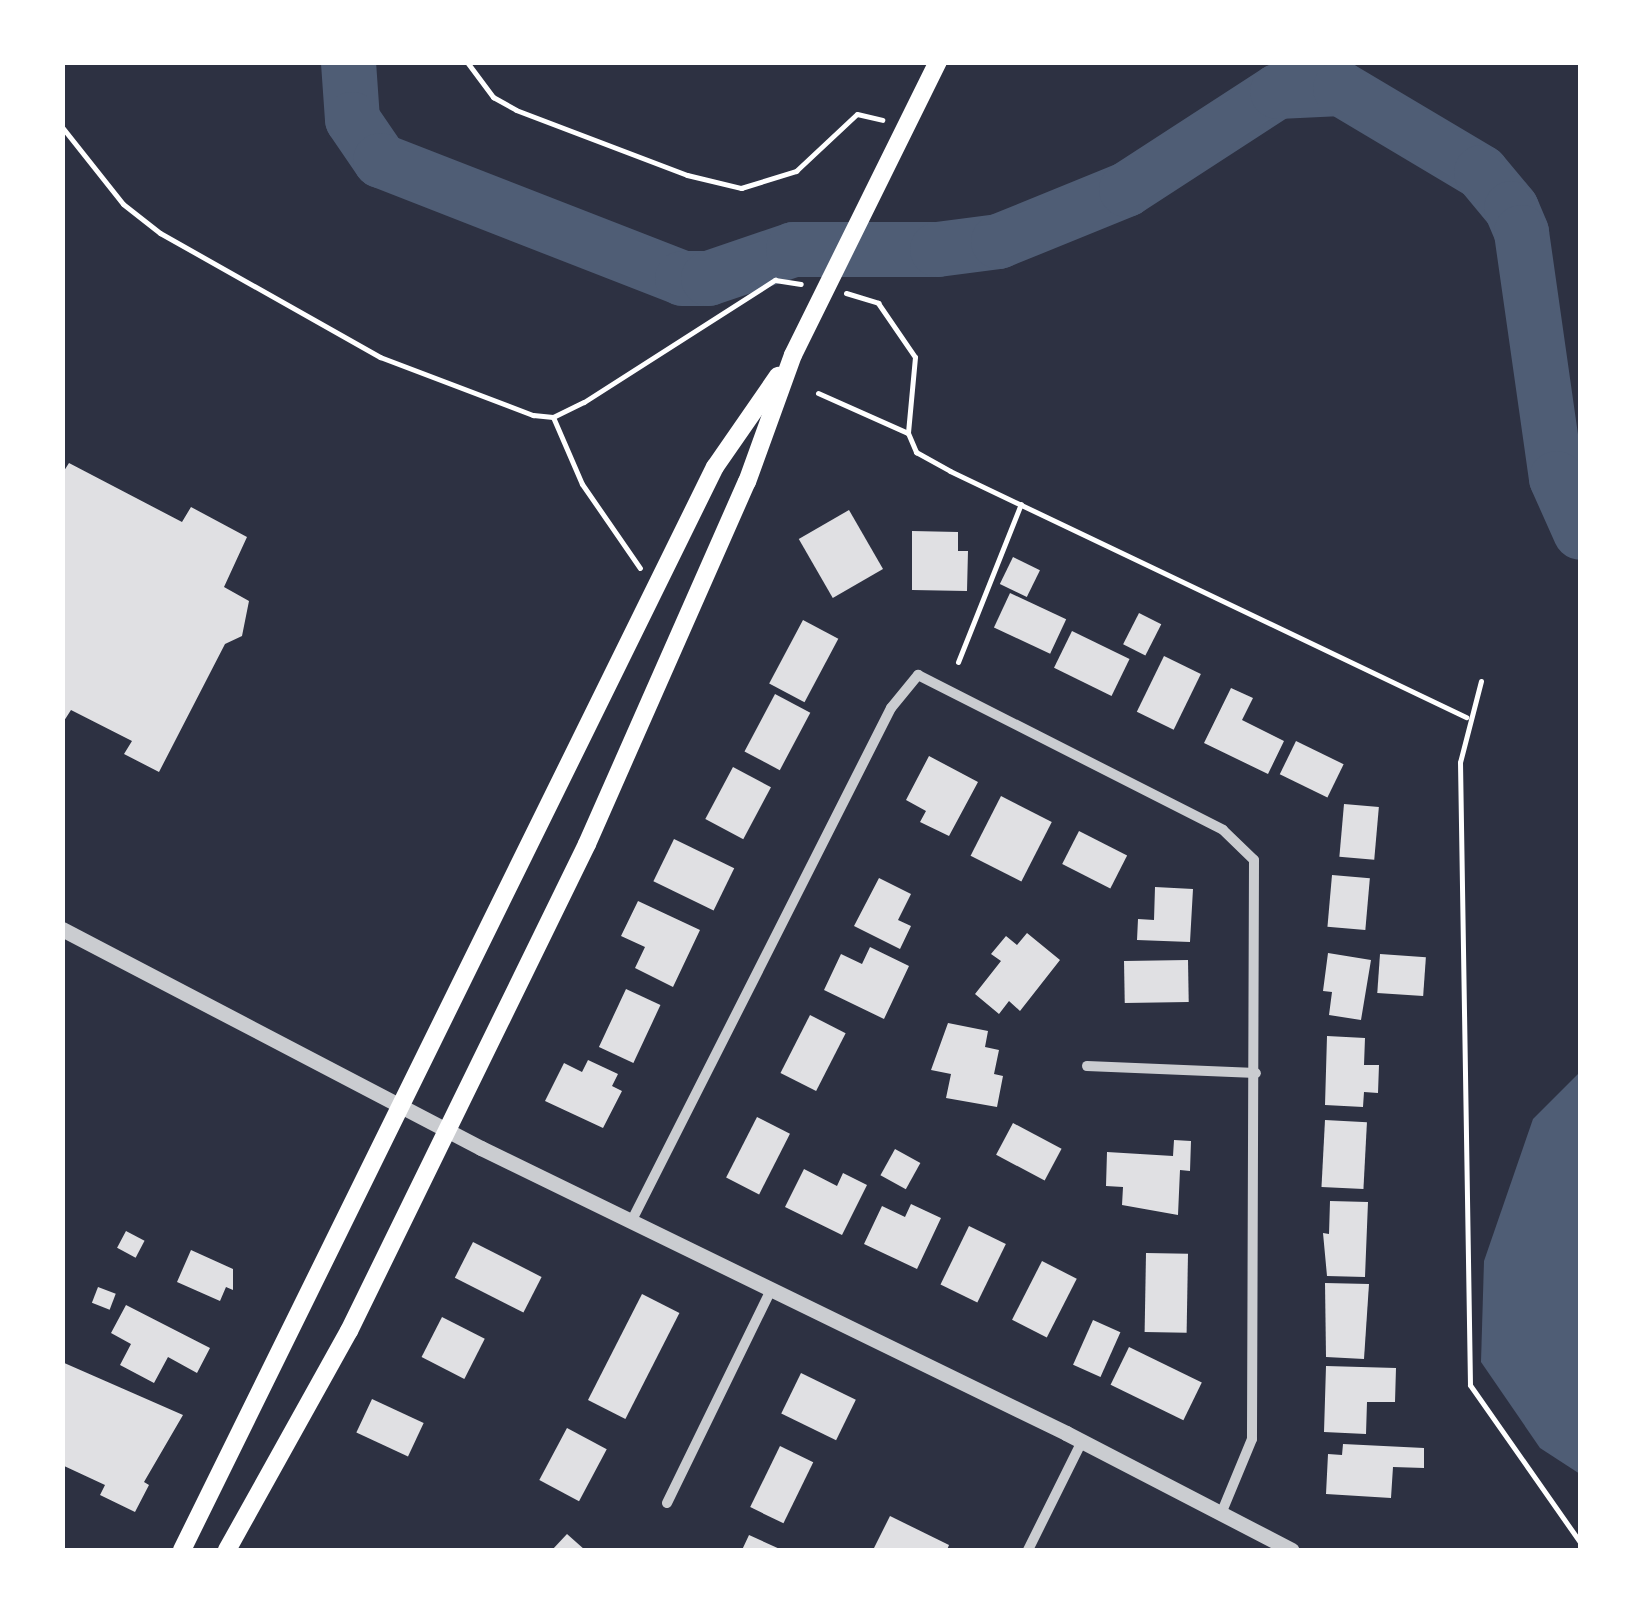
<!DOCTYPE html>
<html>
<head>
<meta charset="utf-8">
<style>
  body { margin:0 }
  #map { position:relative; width:1643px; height:1613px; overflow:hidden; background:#2d3142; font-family:"Nunito Sans",sans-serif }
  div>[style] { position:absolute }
  .water>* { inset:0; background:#4f5d75 }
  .river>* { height:55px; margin:-27.5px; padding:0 27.5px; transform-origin:27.5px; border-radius:27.5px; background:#4f5d75 }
  .building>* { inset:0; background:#e0e0e3; transform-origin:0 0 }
  .path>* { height:5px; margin:-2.5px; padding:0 2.5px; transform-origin:2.5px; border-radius:2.5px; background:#fff }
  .minor>* { height:10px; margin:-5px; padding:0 5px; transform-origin:5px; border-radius:5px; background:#caccd0 }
  .tertiary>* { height:15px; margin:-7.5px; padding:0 7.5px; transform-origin:7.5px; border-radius:7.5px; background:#caccd0 }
  .secondary>* { height:18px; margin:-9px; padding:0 9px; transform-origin:9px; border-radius:9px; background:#fff }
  span { translate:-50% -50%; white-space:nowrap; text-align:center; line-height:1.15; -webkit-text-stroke:10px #fff; paint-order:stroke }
  .frame { position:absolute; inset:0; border:65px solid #fff; pointer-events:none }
</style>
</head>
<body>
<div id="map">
  <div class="water">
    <div style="clip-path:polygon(1580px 1072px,1580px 1474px,1540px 1448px,1481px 1362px,1484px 1261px,1533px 1119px)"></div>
  </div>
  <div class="river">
    <div style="left:348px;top:62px;width:57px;rotate:86deg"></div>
    <div style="left:352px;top:119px;width:50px;rotate:55.7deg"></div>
    <div style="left:380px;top:160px;width:324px;rotate:21.3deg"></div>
    <div style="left:682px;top:278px;width:26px"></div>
    <div style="left:708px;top:278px;width:90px;rotate:-18.8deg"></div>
    <div style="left:793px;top:249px;width:144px"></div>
    <div style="left:937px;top:249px;width:62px;rotate:-7.5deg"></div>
    <div style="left:998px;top:241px;width:138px;rotate:-22.1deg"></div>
    <div style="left:1126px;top:189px;width:180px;rotate:-33deg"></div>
    <div style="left:1277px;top:91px;width:63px;rotate:-2.7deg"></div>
    <div style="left:1340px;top:88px;width:164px;rotate:30.8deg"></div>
    <div style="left:1481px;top:172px;width:47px;rotate:50.2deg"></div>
    <div style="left:1511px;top:208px;width:26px;rotate:67deg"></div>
    <div style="left:1521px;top:232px;width:248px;rotate:81.9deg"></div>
    <div style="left:1556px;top:478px;width:59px;rotate:66deg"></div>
  </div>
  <div class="building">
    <div style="clip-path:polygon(69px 463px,182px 522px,191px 507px,247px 537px,224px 587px,249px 601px,242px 636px,225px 644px,159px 772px,124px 754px,132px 741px,71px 710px,62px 724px,62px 474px)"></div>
    <div style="left:849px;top:510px;width:68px;height:58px;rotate:60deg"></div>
    <div style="clip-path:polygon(912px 531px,958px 532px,958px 551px,968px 551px,967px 591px,912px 590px)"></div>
    <div style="left:1013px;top:557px;width:30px;height:30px;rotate:26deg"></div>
    <div style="left:1010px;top:593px;width:62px;height:38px;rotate:25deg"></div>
    <div style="left:1139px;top:613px;width:25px;height:35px;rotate:27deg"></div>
    <div style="left:803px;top:620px;width:40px;height:72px;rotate:28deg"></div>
    <div style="left:1072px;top:631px;width:64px;height:41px;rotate:26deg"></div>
    <div style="left:1164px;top:656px;width:41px;height:62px;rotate:26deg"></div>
    <div style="clip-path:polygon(1231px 688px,1253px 698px,1242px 720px,1284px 741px,1268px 774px,1204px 743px)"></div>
    <div style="left:775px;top:694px;width:40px;height:65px;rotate:28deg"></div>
    <div style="left:1296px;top:741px;width:53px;height:37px;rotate:26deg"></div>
    <div style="clip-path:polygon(929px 756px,978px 782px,949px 836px,920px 822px,926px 811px,906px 800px)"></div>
    <div style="left:733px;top:767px;width:43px;height:59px;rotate:28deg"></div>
    <div style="left:1001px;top:796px;width:57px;height:67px;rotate:27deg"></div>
    <div style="left:1344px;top:804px;width:35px;height:53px;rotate:5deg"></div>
    <div style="left:1079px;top:831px;width:54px;height:37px;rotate:27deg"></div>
    <div style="left:674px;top:839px;width:67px;height:47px;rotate:26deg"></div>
    <div style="left:1332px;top:875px;width:38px;height:52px;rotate:5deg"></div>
    <div style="clip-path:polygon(879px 878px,911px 894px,898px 920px,911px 926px,900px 949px,854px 926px)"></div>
    <div style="clip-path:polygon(1155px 887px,1193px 889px,1190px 942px,1137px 940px,1138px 919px,1154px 920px)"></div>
    <div style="clip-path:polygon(638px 901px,700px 930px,673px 987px,635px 968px,645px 947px,621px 936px)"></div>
    <div style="clip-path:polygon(1027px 933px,1060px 960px,1020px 1011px,1009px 1001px,999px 1014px,975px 994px,1001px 961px,991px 954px,1006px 936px,1017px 945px)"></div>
    <div style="clip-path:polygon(870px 947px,909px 966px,884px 1019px,824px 990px,841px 954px,862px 964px)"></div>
    <div style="clip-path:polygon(1328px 953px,1371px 960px,1361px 1020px,1329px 1015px,1332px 992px,1323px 991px)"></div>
    <div style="left:1380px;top:954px;width:46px;height:39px;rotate:4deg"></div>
    <div style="left:1188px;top:960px;width:42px;height:64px;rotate:89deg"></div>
    <div style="left:626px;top:989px;width:38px;height:64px;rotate:25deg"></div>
    <div style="left:810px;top:1015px;width:40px;height:65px;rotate:27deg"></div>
    <div style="clip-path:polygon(948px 1023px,988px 1031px,985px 1047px,999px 1050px,994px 1074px,1003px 1076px,997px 1107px,946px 1098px,951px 1074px,931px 1070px)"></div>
    <div style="clip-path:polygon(1327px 1036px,1365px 1038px,1364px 1065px,1379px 1065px,1378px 1093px,1364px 1092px,1363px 1107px,1325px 1105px)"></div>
    <div style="clip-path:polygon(588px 1060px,618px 1074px,612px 1086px,622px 1091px,603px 1128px,545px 1101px,564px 1063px,582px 1072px)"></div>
    <div style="left:757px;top:1117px;width:37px;height:68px;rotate:27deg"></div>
    <div style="left:1325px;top:1120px;width:42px;height:67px;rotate:3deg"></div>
    <div style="left:1013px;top:1123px;width:55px;height:36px;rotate:28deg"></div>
    <div style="clip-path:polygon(1174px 1140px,1191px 1141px,1190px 1171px,1180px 1170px,1178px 1215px,1122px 1205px,1123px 1187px,1106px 1186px,1107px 1152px,1173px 1156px)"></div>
    <div style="left:895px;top:1149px;width:29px;height:30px;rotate:29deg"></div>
    <div style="clip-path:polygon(804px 1169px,837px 1186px,843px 1173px,867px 1185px,842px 1235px,785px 1207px)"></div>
    <div style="clip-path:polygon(1330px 1201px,1368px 1202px,1365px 1277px,1327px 1276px,1323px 1233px,1329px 1234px)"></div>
    <div style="clip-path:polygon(911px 1204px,941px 1218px,917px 1269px,864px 1244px,882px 1206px,905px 1217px)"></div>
    <div style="left:969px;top:1226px;width:41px;height:65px;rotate:26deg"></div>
    <div style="left:126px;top:1231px;width:21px;height:19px;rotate:28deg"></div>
    <div style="left:473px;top:1242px;width:77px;height:40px;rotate:27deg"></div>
    <div style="clip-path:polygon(191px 1250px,233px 1269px,233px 1290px,226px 1287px,220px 1301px,177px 1282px)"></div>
    <div style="left:1146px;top:1253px;width:42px;height:79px;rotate:1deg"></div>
    <div style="left:1042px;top:1261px;width:39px;height:66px;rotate:27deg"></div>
    <div style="clip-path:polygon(1325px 1283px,1369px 1284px,1364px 1359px,1326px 1357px)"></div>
    <div style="left:98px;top:1287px;width:19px;height:17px;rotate:21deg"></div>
    <div style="left:642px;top:1294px;width:42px;height:119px;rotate:27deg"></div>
    <div style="clip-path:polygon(126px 1305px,210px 1348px,197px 1373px,168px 1357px,154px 1383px,120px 1365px,131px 1344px,111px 1333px)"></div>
    <div style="left:442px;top:1317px;width:48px;height:45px;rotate:27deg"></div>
    <div style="left:1093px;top:1320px;width:30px;height:49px;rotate:24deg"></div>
    <div style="left:1129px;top:1347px;width:81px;height:42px;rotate:26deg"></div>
    <div style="clip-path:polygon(62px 1362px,183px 1415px,144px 1482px,149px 1485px,135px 1512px,100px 1495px,105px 1485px,62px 1465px)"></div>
    <div style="clip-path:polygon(1326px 1366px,1396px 1368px,1395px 1402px,1367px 1402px,1366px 1434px,1324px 1432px)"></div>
    <div style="left:801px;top:1373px;width:61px;height:45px;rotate:26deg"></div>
    <div style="left:372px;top:1399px;width:57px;height:37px;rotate:25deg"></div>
    <div style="left:567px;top:1428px;width:45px;height:59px;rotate:28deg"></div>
    <div style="clip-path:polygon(1343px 1444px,1424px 1448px,1424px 1468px,1393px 1467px,1391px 1498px,1326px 1494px,1328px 1454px,1342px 1455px)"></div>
    <div style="left:780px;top:1446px;width:37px;height:68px;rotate:26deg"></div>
    <div style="clip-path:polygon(890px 1516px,949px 1545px,947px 1550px,873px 1550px)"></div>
    <div style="clip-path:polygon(567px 1534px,585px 1550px,552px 1550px)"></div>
    <div style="clip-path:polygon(749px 1535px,782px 1550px,742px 1550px)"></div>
  </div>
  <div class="path">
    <div style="left:467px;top:62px;width:44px;rotate:53.4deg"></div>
    <div style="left:493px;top:97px;width:26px;rotate:29deg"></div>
    <div style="left:516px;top:110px;width:183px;rotate:20.8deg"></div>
    <div style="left:687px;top:175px;width:56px;rotate:13.5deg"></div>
    <div style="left:741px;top:188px;width:58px;rotate:-17.2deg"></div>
    <div style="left:796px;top:171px;width:83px;rotate:-43.1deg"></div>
    <div style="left:857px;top:114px;width:26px;rotate:13deg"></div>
    <div style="left:62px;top:127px;width:98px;rotate:51.6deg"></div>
    <div style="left:123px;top:204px;width:47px;rotate:38.1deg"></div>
    <div style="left:160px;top:233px;width:253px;rotate:29.4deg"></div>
    <div style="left:380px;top:357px;width:164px;rotate:20.8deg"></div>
    <div style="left:533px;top:415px;width:20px;rotate:6deg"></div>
    <div style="left:553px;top:417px;width:34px;rotate:-26deg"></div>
    <div style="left:584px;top:402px;width:227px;rotate:-32.6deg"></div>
    <div style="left:775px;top:280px;width:26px;rotate:9deg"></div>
    <div style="left:846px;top:293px;width:34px;rotate:17deg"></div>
    <div style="left:878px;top:303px;width:65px;rotate:55.6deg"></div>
    <div style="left:915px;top:357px;width:76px;rotate:95.3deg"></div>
    <div style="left:818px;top:393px;width:98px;rotate:24deg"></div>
    <div style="left:908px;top:433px;width:21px;rotate:67deg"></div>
    <div style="left:916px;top:452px;width:39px;rotate:29deg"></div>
    <div style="left:950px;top:471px;width:572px;rotate:25.49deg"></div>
    <div style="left:553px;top:417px;width:73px;rotate:66.6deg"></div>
    <div style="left:582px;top:484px;width:102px;rotate:55.4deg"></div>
    <div style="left:958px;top:662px;width:170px;rotate:-68.3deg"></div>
    <div style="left:1481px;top:681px;width:84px;rotate:104.5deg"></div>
    <div style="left:1460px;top:762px;width:623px;rotate:89.08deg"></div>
    <div style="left:1470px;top:1385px;width:192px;rotate:55deg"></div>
  </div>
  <div class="minor">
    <div style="left:1087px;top:1066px;width:169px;rotate:2.4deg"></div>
    <div style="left:631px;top:1222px;width:576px;rotate:-63.17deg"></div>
    <div style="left:891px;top:708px;width:43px;rotate:-50.7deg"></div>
    <div style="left:918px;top:675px;width:342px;rotate:26.9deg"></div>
    <div style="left:1223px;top:830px;width:43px;rotate:44.1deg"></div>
    <div style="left:1254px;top:860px;width:579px;rotate:90.2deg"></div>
    <div style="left:1252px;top:1439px;width:81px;rotate:112.5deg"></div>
    <div style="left:667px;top:1503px;width:237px;rotate:-64deg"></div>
    <div style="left:1028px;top:1550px;width:122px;rotate:-63.6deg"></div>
  </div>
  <div class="tertiary">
    <div style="left:62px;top:929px;width:473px;rotate:27.6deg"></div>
    <div style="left:481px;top:1148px;width:651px;rotate:25.97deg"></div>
    <div style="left:1066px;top:1433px;width:254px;rotate:27.4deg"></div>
  </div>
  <div class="secondary">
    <div style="left:182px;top:1550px;width:1207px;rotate:-63.8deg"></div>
    <div style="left:715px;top:467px;width:111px;rotate:-55.3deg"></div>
    <div style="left:227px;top:1550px;width:251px;rotate:-60.9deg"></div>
    <div style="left:349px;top:1331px;width:542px;rotate:-63.95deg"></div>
    <div style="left:587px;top:844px;width:396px;rotate:-66.2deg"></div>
    <div style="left:747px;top:482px;width:135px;rotate:-70.1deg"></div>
    <div style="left:793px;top:355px;width:327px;rotate:-63.7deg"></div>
  </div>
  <div class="frame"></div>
</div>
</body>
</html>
